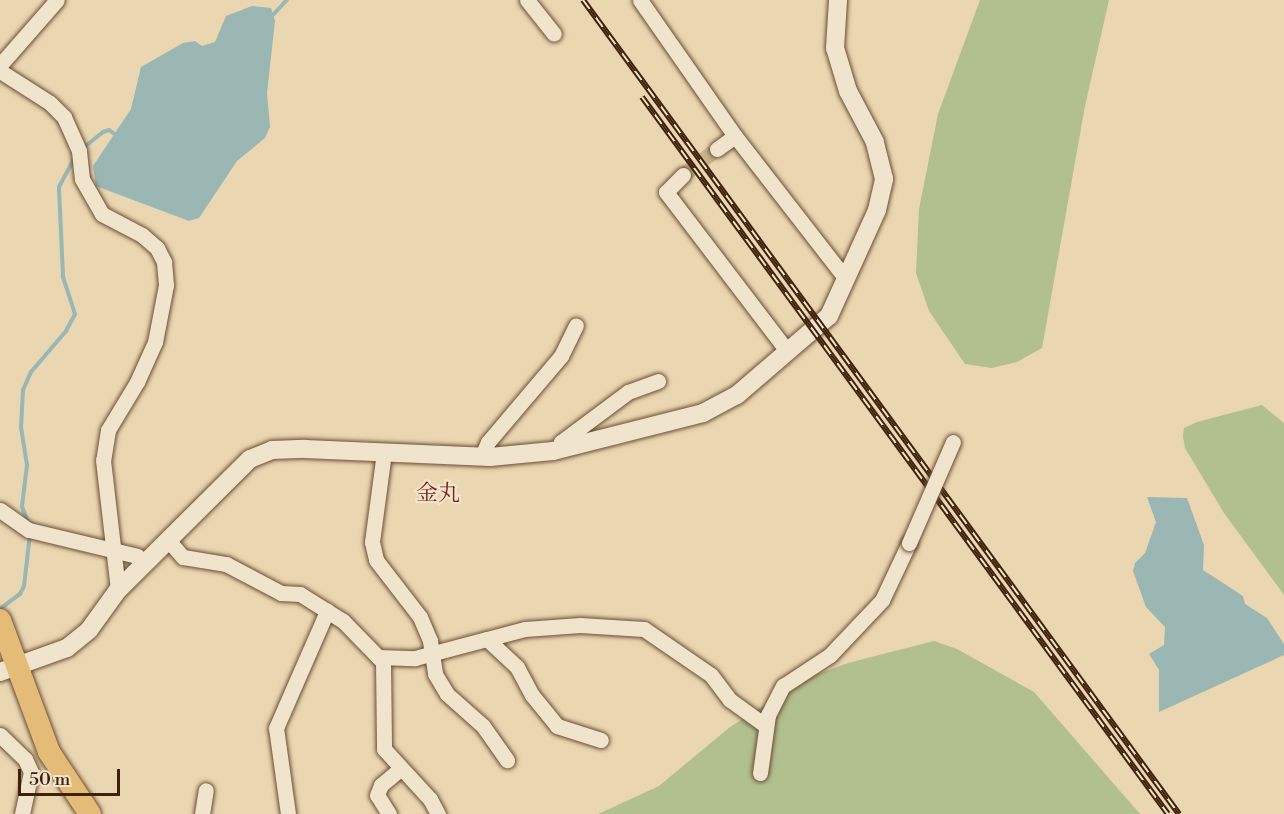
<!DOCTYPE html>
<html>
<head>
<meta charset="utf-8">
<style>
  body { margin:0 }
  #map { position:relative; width:1284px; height:814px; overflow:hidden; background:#ead6b1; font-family:"Libre Bodoni","Noto Serif JP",serif }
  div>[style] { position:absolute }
  .green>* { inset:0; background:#b2bf8f }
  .water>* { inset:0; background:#9ab7b4 }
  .stream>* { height:4px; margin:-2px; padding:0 2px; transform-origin:2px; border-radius:2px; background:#9ab7b4 }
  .minor-tunnel>* { height:15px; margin-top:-7.5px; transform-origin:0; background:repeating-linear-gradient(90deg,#c8b290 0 15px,transparent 0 23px) }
  .roads { filter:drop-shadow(0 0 2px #6a4e34) drop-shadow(0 0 2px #6a4e34) }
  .minor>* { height:15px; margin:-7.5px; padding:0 7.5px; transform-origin:7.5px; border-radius:7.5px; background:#f1e4cc }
  .tertiary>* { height:18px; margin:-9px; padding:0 9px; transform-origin:9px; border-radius:9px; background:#f1e4cc }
  .primary>* { height:22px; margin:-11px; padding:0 11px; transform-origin:11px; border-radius:11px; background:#e5bb78 }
  .rail>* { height:6px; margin-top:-3px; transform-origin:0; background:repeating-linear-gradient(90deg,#f1e4cc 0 11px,#3f210a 0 22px); box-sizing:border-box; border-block:2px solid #3f210a }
  .bridges { filter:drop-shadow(0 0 2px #6a4e34) drop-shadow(0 0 2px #6a4e34) }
  .minor-bridge>* { height:15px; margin:-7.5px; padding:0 7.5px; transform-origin:7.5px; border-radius:7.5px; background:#f1e4cc }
  span { translate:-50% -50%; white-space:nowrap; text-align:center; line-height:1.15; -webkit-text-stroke:4.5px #f1e4cc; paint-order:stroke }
  .quarter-label { font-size:22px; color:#7a1f14 }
  .scale { position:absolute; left:18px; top:769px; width:102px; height:27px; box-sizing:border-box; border:3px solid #3f210a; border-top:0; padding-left:8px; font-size:18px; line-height:21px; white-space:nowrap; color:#3f210a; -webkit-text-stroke:4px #f1e4cc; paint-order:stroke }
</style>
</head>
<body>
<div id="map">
  <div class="green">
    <div style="clip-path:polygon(980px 0,1109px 0,1085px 106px,1042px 348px,1017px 362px,992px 368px,965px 364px,929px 311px,916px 273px,919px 209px,938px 114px)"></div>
    <div style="clip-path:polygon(1262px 405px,1284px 423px,1284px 595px,1224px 513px,1185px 448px,1183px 436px,1184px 428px,1197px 422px)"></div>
    <div style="clip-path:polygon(934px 641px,957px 649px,1034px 692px,1140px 814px,598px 814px,659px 786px,730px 727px,807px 678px,848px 663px)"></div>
  </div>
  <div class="water">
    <div style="clip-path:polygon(252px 6px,271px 8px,275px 21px,267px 93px,270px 127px,265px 138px,237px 161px,199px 218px,189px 221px,96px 186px,93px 166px,131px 109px,141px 67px,183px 43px,195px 41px,202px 46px,215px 42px,226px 16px)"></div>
    <div style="clip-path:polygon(1147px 497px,1187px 498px,1204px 545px,1203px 570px,1243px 596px,1245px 604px,1267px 618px,1284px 644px,1284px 655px,1159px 712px,1159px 670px,1149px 654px,1164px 645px,1165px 627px,1146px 607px,1133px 571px,1135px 563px,1145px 553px,1156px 522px)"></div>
  </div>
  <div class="stream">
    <div style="left:271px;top:17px;width:23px;rotate:-47deg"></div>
    <div style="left:82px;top:149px;width:27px;rotate:-39deg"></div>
    <div style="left:103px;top:132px;width:6px;rotate:-18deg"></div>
    <div style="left:109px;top:130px;width:9px;rotate:36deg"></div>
    <div style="left:28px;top:522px;width:17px;rotate:-111deg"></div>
    <div style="left:22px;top:506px;width:41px;rotate:-83deg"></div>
    <div style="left:27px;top:465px;width:37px;rotate:-99deg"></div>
    <div style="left:21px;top:428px;width:38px;rotate:-87deg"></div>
    <div style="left:23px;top:390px;width:20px;rotate:-66deg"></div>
    <div style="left:31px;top:372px;width:54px;rotate:-49.5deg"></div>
    <div style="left:66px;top:331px;width:19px;rotate:-62deg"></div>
    <div style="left:75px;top:314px;width:40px;rotate:-108deg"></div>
    <div style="left:63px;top:276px;width:89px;rotate:-92.6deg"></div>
    <div style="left:59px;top:187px;width:34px;rotate:-62deg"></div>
    <div style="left:0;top:609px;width:25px;rotate:-37deg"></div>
    <div style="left:20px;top:594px;width:9px;rotate:-63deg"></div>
    <div style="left:24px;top:586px;width:52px;rotate:-83.4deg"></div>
  </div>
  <div class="minor-tunnel">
    <div style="left:683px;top:175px;width:43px;rotate:-37.4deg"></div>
  </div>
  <div class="roads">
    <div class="minor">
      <div style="left:527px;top:0;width:43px;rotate:51.5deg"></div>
      <div style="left:640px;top:0;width:166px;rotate:55.1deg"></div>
      <div style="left:735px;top:136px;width:180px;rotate:52.2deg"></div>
      <div style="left:0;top:65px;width:86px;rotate:-48.8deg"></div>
      <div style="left:0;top:71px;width:59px;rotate:32.6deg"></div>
      <div style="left:50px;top:103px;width:20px;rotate:45deg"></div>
      <div style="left:64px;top:117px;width:37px;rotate:66deg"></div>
      <div style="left:79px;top:151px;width:28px;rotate:84deg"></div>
      <div style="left:82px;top:179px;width:40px;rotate:60.3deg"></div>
      <div style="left:102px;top:214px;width:45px;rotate:27.7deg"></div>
      <div style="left:142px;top:235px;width:20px;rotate:41deg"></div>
      <div style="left:157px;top:248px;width:16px;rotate:63deg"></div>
      <div style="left:164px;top:262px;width:23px;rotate:85deg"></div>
      <div style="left:166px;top:285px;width:58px;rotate:100.9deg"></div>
      <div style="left:155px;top:342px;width:44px;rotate:114.2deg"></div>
      <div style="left:137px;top:382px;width:56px;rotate:121.1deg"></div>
      <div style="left:108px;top:430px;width:30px;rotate:99deg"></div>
      <div style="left:103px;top:460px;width:131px;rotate:83.4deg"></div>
      <div style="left:717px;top:149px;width:22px;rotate:-36deg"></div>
      <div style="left:683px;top:175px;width:24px;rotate:135deg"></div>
      <div style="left:666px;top:192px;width:201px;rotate:52.7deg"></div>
      <div style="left:561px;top:449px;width:7px;rotate:-90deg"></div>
      <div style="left:561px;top:442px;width:84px;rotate:-36.7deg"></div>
      <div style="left:628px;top:392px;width:32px;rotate:-20deg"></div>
      <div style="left:384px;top:452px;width:91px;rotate:97.6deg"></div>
      <div style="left:372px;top:542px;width:18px;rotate:77deg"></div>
      <div style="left:376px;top:560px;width:72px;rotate:52.3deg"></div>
      <div style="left:420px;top:617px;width:26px;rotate:67deg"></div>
      <div style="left:430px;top:641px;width:33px;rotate:81deg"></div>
      <div style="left:435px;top:674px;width:23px;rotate:59deg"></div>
      <div style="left:447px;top:694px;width:48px;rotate:41.6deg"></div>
      <div style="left:483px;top:726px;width:42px;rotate:54.8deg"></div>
      <div style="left:482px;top:456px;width:15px;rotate:-67deg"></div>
      <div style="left:488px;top:442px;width:113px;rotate:-49.7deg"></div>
      <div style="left:561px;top:356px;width:34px;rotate:-64deg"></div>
      <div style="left:0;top:510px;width:35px;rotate:35deg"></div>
      <div style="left:29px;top:530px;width:111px;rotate:13.5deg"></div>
      <div style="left:137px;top:556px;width:10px;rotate:37deg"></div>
      <div style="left:168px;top:540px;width:23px;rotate:49deg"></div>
      <div style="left:183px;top:557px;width:44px;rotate:9.2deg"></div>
      <div style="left:226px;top:564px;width:62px;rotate:27.8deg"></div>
      <div style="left:281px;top:593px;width:19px;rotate:3deg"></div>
      <div style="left:300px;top:594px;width:51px;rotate:32.1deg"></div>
      <div style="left:343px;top:621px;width:57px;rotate:45.7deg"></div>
      <div style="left:383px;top:662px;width:87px;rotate:89.3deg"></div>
      <div style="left:384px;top:749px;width:68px;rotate:47.4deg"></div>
      <div style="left:430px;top:799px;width:17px;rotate:62deg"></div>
      <div style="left:487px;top:639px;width:39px;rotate:-15deg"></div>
      <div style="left:525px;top:629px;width:55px;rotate:-4.2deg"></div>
      <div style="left:580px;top:625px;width:64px;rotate:3.6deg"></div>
      <div style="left:644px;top:629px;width:81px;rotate:34.5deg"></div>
      <div style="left:711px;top:675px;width:31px;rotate:53deg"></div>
      <div style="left:730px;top:700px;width:44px;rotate:35.8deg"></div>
      <div style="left:378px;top:657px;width:37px;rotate:2deg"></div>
      <div style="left:415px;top:658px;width:74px;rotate:-14.8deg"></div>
      <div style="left:487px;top:639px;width:41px;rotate:43deg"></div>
      <div style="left:517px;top:667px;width:32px;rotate:62deg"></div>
      <div style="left:532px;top:695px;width:40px;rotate:51deg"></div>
      <div style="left:557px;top:726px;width:46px;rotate:17.7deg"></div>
      <div style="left:0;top:735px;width:35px;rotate:44deg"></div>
      <div style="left:25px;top:759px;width:14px;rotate:65deg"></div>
      <div style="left:31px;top:772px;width:43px;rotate:102.1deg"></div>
      <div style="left:760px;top:773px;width:59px;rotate:-82.1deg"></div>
      <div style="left:768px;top:715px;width:33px;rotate:-63deg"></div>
      <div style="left:783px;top:686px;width:56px;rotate:-33.4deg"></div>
      <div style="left:830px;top:655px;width:76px;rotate:-46.6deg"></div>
      <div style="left:882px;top:600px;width:63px;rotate:-64.7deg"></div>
      <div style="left:202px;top:814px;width:24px;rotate:-81deg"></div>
      <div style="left:288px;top:814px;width:87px;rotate:-97.9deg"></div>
      <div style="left:276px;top:728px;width:128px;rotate:-66.4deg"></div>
      <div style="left:389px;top:814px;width:22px;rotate:-122deg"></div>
      <div style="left:377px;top:795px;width:11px;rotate:-68deg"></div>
      <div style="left:381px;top:785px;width:26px;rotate:-40deg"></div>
    </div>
    <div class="tertiary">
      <div style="left:0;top:672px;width:71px;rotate:-19.7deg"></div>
      <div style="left:67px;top:648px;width:28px;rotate:-39deg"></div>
      <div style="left:89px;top:630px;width:49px;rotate:-54.1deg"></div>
      <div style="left:118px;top:590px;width:186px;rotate:-44.8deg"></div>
      <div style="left:250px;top:459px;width:24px;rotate:-22deg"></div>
      <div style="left:272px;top:450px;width:33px;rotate:-2deg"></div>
      <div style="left:305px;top:449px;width:185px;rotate:2.5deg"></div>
      <div style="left:490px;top:457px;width:63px;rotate:-5.4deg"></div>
      <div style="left:553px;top:451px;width:155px;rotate:-14.2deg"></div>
      <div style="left:703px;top:413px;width:38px;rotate:-28deg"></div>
      <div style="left:737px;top:395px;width:121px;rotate:-40.7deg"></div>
      <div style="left:829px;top:316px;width:116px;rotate:-65.6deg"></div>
      <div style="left:877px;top:210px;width:32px;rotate:-77deg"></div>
      <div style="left:884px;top:179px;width:38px;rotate:-104deg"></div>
      <div style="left:875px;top:142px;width:58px;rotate:-117.9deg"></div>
      <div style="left:848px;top:91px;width:45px;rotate:-106.8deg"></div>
      <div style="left:835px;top:48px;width:48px;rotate:-86.4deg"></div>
    </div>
    <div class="primary">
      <div style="left:0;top:620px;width:141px;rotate:69.6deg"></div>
      <div style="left:49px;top:752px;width:74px;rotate:56.5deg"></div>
    </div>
  </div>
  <div class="rail">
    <div style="left:583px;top:0;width:1009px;rotate:53.79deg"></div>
    <div style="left:642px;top:97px;width:889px;rotate:53.74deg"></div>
  </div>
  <div class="bridges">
    <div class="minor-bridge">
      <div style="left:909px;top:543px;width:110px;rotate:-66.5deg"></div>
    </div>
  </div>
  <div class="quarter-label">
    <span style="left:438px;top:494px">金丸</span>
  </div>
  <div class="scale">50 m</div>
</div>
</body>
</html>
